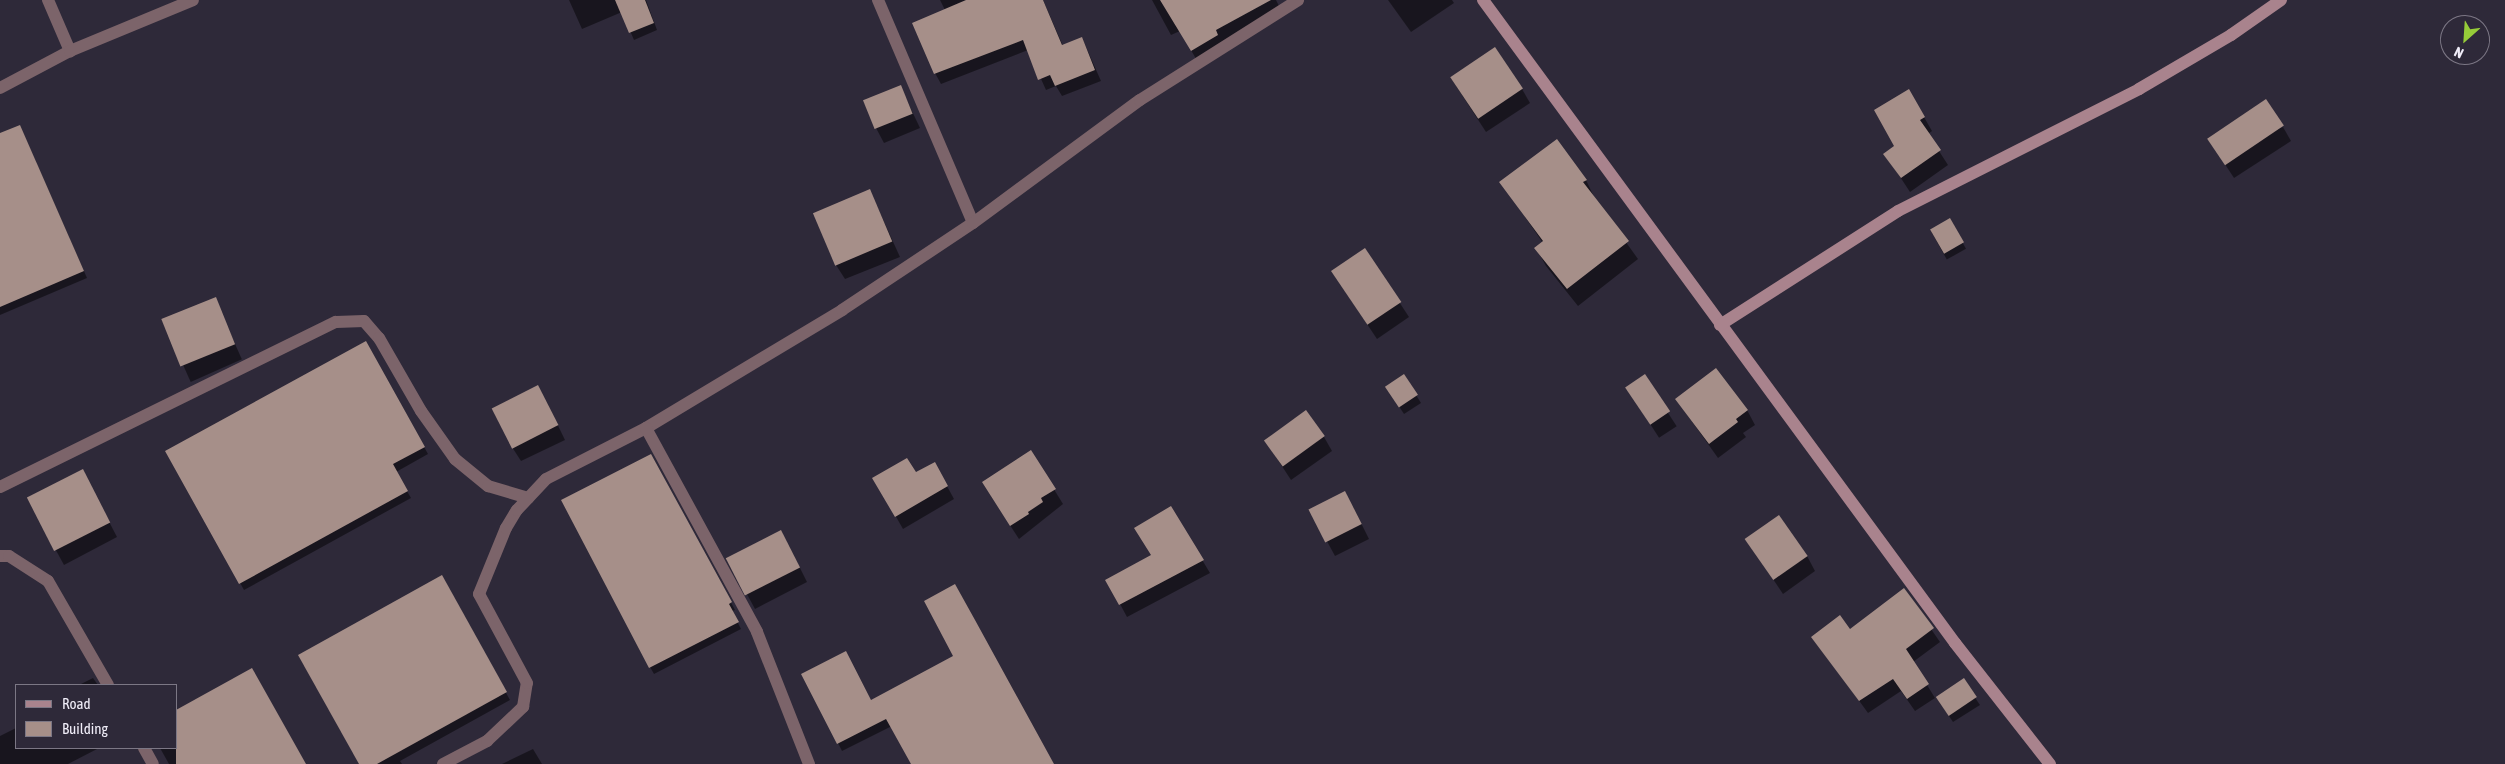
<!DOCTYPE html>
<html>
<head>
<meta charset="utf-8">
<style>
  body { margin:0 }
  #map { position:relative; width:2505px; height:764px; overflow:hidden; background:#2e2939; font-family:"Asap Condensed",sans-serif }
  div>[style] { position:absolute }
  .shadow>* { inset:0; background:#0007; transform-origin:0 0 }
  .building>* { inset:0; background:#a68f89; transform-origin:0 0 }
  .street>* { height:12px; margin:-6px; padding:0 6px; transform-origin:6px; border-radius:6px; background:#7c646a }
  .secondary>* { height:12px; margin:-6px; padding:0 6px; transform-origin:6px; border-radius:6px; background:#a9838d }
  span { translate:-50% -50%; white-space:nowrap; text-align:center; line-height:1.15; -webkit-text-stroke:5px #2e2939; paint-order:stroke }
  .legend { position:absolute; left:15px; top:684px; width:162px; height:65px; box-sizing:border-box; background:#2e2939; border:1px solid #7c7785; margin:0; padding:6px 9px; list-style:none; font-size:15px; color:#f0edf8 }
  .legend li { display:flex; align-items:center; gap:10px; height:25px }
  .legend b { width:25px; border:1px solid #7c7785 }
  .north { position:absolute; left:2440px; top:15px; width:50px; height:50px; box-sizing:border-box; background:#2e2939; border:1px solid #7c7785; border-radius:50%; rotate:206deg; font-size:14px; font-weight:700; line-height:20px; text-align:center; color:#f0edf8 }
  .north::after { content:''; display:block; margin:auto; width:18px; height:22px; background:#96cc39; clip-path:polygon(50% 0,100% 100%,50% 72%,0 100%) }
</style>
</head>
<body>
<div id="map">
  <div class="shadow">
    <div style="clip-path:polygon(569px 0,646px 0,657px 30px,634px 40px,622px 12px,582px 29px)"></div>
    <div style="clip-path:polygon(940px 0,1043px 0,1063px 46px,1082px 38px,1101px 81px,1062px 96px,1056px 86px,1046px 90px,1028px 50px,941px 84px,935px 73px,945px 10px)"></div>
    <div style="clip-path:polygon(1152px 0,1276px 0,1282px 12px,1199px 64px,1180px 31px,1171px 35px)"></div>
    <div style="clip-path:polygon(1388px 0,1452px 0,1454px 3px,1411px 32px)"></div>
    <div style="clip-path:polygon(1451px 78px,1522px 89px,1530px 103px,1486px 132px)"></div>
    <div style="clip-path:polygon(900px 86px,920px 128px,884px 143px,876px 128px)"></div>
    <div style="clip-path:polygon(1909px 91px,1932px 131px,1928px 134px,1948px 165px,1910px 192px,1885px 154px,1896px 146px)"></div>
    <div style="clip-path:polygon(2283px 127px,2291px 141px,2234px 178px,2217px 152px)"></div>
    <div style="clip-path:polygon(23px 133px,87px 278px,0 315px,0 135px)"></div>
    <div style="clip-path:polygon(1586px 180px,1595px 199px,1638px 259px,1578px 306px,1546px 266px,1536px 248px,1543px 243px,1501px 182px)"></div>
    <div style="clip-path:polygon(870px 191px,900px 257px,845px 279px,836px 265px)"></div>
    <div style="left:1950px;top:220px;width:33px;height:22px;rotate:61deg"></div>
    <div style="clip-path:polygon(1365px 250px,1409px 317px,1377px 339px,1341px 285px)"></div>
    <div style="left:215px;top:299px;width:66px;height:56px;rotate:66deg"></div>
    <div style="clip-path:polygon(366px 343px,428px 454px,396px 472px,411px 498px,244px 590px,167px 452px)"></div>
    <div style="clip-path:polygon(1404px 376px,1421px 403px,1404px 414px,1391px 394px)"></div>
    <div style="left:1644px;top:376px;width:60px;height:21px;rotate:57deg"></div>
    <div style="clip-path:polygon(1676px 399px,1747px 410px,1755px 425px,1743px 433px,1746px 437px,1718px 458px)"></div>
    <div style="clip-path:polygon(546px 401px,565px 440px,521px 461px,512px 447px)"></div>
    <div style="clip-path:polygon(1324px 437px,1332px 451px,1291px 480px,1265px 440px)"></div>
    <div style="clip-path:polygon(1031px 452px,1063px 504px,1019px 539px,991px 496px)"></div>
    <div style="clip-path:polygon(650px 455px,735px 610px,732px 611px,741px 629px,654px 674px,650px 667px)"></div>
    <div style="clip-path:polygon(916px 474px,942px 477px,954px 499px,903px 529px,874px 478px)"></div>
    <div style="clip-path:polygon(90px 485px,117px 537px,64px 565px,29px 501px)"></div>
    <div style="clip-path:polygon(1353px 507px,1369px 539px,1335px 556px,1310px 510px)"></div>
    <div style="clip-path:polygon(1171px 508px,1210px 573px,1127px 617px,1107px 580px,1152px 556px)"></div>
    <div style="clip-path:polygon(1746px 539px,1807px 556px,1815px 571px,1783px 594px)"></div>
    <div style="clip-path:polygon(789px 546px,807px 582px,755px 609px,728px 559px)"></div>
    <div style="clip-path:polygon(442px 577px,510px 700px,400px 761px,402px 764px,360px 764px)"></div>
    <div style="clip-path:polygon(1904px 590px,1940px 642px,1913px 662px,1935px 698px,1915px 711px,1901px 691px,1868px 713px,1813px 637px,1850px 630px)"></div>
    <div style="clip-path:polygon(93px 678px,98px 685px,79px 685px)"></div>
    <div style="clip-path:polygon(1963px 680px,1980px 705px,1953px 722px,1941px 704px)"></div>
    <div style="clip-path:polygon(871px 702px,1053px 764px,913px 764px,892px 726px,842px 751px,838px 743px)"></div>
    <div style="clip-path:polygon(16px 728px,16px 748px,99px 748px,68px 764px,0 764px,0 736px)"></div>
    <div style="clip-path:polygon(160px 748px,176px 748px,305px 764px,169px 764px)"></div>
    <div style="clip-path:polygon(533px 749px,542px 764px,502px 764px)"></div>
  </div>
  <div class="building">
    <div style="clip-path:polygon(615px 0,645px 0,654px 23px,629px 33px)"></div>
    <div style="clip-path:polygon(966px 0,1043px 0,1062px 45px,1082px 37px,1095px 70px,1055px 86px,1050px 75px,1038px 80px,1023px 40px,934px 74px,912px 23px)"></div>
    <div style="clip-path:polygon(1160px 0,1271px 0,1216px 30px,1218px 35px,1191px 51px)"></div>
    <div style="left:1495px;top:47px;width:50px;height:54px;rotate:56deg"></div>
    <div style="left:901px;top:85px;width:31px;height:41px;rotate:68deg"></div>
    <div style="clip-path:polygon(1909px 89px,1925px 117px,1920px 120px,1941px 150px,1901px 178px,1883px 154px,1894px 146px,1874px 110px)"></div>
    <div style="left:2266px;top:99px;width:32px;height:71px;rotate:56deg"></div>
    <div style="clip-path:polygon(20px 125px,84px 271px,0 307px,0 133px)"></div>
    <div style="clip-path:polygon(1557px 139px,1587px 180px,1583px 182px,1629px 241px,1567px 289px,1534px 248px,1543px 241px,1499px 182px)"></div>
    <div style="left:870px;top:189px;width:57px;height:62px;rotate:67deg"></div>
    <div style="left:1950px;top:218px;width:28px;height:23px;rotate:60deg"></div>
    <div style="left:1365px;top:248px;width:65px;height:41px;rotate:56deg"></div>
    <div style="left:216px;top:297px;width:51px;height:59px;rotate:68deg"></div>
    <div style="clip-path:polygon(366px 341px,425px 447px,393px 464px,408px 491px,239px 584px,165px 451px)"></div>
    <div style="clip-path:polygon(1716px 368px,1748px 410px,1736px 419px,1738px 422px,1709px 444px,1675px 399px)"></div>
    <div style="left:1404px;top:374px;width:25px;height:23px;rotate:56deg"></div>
    <div style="left:1645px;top:374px;width:45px;height:24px;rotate:56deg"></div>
    <div style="left:538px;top:385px;width:45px;height:52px;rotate:63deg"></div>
    <div style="left:1306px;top:410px;width:32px;height:52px;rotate:54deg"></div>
    <div style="clip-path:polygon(1031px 450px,1056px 489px,1041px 498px,1043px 502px,1028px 512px,1029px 514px,1010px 526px,982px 482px)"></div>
    <div style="clip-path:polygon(651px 454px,732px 602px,729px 604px,739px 622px,649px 668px,561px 500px)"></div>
    <div style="clip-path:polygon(907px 458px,916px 472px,935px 462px,948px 486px,895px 517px,872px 478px)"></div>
    <div style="left:83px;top:469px;width:60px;height:63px;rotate:63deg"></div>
    <div style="left:1345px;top:491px;width:37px;height:41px;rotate:63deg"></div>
    <div style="clip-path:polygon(1171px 506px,1204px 560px,1119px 605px,1105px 580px,1151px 555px,1134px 528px)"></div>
    <div style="left:1779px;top:515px;width:50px;height:42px;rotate:55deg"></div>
    <div style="left:781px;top:530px;width:42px;height:62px;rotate:63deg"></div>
    <div style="clip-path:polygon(442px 575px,507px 692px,377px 764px,359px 764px,298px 655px)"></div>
    <div style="clip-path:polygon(955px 584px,975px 620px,1054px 764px,911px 764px,886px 719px,837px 744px,801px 674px,846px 651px,871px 700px,953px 656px,924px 601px)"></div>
    <div style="clip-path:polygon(1904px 588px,1934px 628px,1906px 649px,1929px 684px,1907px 699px,1893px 679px,1859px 701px,1811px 637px,1840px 615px,1850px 629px)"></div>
    <div style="clip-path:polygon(252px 668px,306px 764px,176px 764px,176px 710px)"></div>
    <div style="left:1964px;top:678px;width:23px;height:34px;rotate:56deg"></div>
  </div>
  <div class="street">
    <div style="left:48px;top:0;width:56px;rotate:66.7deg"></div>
    <div style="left:878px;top:0;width:242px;rotate:66.9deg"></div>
    <div style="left:0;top:88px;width:79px;rotate:-27.9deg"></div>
    <div style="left:70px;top:51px;width:133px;rotate:-22.5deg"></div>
    <div style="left:646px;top:428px;width:229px;rotate:-31deg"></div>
    <div style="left:842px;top:310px;width:157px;rotate:-33.6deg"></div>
    <div style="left:973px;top:223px;width:207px;rotate:-36.4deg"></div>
    <div style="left:1140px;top:100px;width:187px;rotate:-32.3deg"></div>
    <div style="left:0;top:487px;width:374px;rotate:-26.2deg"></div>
    <div style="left:336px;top:322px;width:28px;rotate:-2deg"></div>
    <div style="left:364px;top:321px;width:23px;rotate:49deg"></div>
    <div style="left:379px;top:338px;width:84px;rotate:60.1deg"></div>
    <div style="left:421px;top:411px;width:59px;rotate:54.7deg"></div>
    <div style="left:455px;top:459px;width:43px;rotate:39.3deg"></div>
    <div style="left:488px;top:486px;width:42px;rotate:16.7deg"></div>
    <div style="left:0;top:556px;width:9px"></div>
    <div style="left:9px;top:556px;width:46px;rotate:32.7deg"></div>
    <div style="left:48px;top:581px;width:120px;rotate:60deg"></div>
    <div style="left:144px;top:748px;width:18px;rotate:61deg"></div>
    <div style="left:443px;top:764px;width:50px;rotate:-27.6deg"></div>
    <div style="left:487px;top:741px;width:50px;rotate:-43.4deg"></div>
    <div style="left:523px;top:707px;width:24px;rotate:-81deg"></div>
    <div style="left:527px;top:683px;width:101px;rotate:-118.3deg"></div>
    <div style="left:479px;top:594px;width:71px;rotate:-67.8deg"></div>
    <div style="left:506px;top:528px;width:21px;rotate:-59deg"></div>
    <div style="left:517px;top:510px;width:42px;rotate:-46.9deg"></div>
    <div style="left:546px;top:479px;width:112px;rotate:-27deg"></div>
    <div style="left:646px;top:428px;width:232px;rotate:61.4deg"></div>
    <div style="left:757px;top:632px;width:142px;rotate:68.5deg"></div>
  </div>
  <div class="secondary">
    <div style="left:1483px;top:0;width:798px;rotate:53.72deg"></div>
    <div style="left:1955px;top:643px;width:154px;rotate:51.9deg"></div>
    <div style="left:1720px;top:325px;width:211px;rotate:-32.6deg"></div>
    <div style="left:1898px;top:211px;width:270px;rotate:-26.8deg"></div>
    <div style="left:2139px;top:89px;width:107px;rotate:-30.4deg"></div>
    <div style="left:2231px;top:35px;width:61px;rotate:-35deg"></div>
  </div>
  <ul class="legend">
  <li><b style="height:6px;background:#a9838d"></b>Road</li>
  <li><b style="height:14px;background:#a68f89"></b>Building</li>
  </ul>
  <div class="north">N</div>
</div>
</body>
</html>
